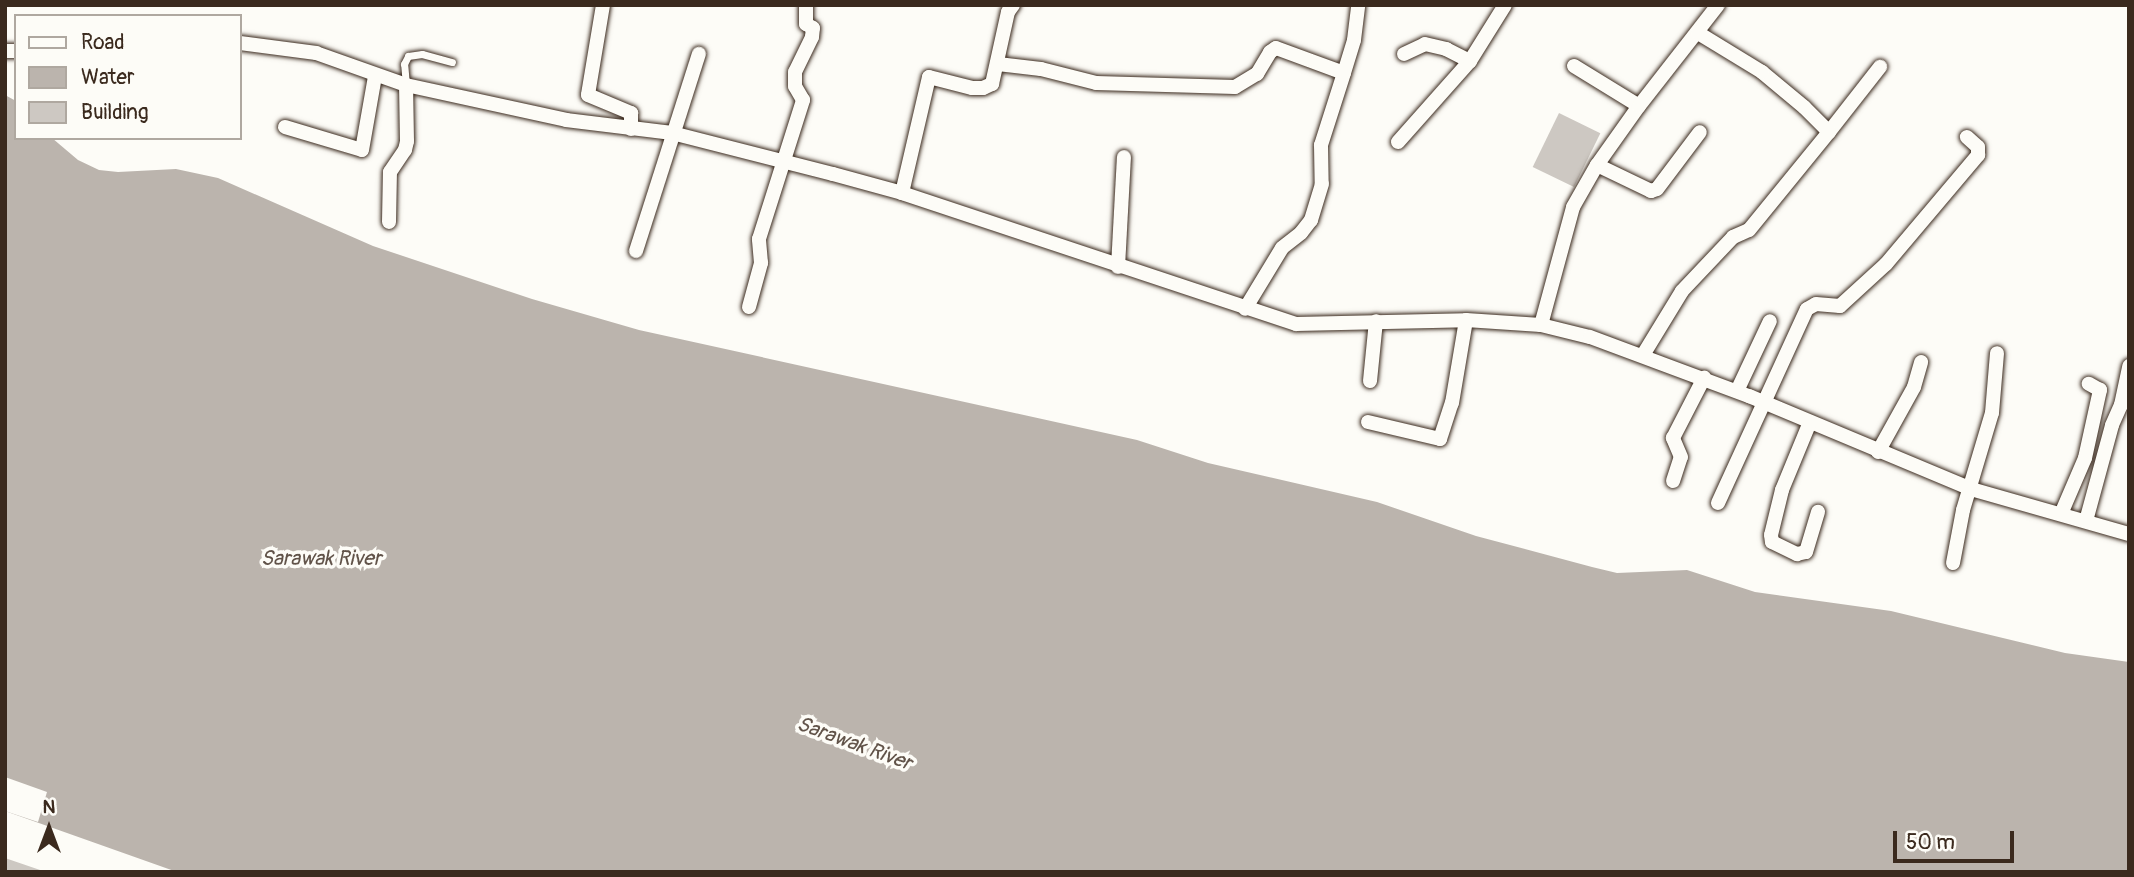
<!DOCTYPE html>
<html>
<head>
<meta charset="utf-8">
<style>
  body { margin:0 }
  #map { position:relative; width:2134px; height:877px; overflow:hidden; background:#fdfcf7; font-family:Pangolin,sans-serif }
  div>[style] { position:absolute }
  .water>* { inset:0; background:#bbb4ad }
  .pier>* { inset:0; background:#fdfcf7 }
  .building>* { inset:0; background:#cdc8c2; transform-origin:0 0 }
  .roads { filter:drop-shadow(0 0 2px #3b2a1e) drop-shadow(0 0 2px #3b2a1e) }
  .lane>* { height:7px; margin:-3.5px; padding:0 3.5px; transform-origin:3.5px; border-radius:3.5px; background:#fdfcf7 }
  .street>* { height:14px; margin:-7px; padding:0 7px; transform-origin:7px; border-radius:7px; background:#fdfcf7 }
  span { translate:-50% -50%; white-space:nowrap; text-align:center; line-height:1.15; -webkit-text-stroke:7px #fdfcf7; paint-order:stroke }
  .water-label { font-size:21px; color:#615349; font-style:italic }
  .frame { position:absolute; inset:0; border:7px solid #3b2a1e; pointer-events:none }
  .legend { position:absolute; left:14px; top:14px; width:228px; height:126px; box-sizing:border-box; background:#fdfcf7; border:2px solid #afa8a0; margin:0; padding:9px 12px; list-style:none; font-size:21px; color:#3b2a1e }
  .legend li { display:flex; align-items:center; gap:14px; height:35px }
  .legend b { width:35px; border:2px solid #afa8a0 }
  .north { position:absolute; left:14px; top:793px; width:70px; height:70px; -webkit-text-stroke:5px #fdfcf7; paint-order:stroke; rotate:0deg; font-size:19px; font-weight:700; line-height:28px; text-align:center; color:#3b2a1e }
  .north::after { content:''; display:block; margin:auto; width:24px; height:32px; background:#3b2a1e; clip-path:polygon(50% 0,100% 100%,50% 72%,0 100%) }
  .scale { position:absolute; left:1893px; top:831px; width:121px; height:32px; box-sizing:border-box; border:4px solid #3b2a1e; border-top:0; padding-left:9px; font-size:21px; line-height:24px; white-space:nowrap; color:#3b2a1e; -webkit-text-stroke:5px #fdfcf7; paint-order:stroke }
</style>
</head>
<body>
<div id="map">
  <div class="water">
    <div style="clip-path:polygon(5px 95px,16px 101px,16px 138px,52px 138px,78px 160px,99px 170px,118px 172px,176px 169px,218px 178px,373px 246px,532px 299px,639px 330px,1137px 440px,1208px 463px,1377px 502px,1476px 536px,1592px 567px,1617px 573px,1687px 570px,1755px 592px,1891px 611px,2065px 653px,2129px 662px,2129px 872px,177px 872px,5px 811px)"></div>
  </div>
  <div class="pier">
    <div style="clip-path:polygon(5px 777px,47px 792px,38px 822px,5px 811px)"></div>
  </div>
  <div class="building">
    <div style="left:1559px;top:113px;width:46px;height:60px;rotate:26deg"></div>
    <div style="clip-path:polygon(5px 858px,43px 871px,43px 872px,5px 872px)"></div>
  </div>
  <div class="roads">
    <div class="lane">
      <div style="left:406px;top:85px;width:21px;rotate:-95deg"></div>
      <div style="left:404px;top:64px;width:9px;rotate:-63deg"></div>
      <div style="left:408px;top:56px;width:14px;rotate:-8deg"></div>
      <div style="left:422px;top:54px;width:31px;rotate:15deg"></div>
    </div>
    <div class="street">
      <div style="left:603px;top:5px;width:91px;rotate:99.5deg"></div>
      <div style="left:588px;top:95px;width:47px;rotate:22.7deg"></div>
      <div style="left:631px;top:113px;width:16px;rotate:90deg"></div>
      <div style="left:240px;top:43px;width:77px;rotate:7.5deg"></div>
      <div style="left:316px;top:53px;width:96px;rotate:19.6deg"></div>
      <div style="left:406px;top:85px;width:164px;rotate:12.3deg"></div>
      <div style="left:566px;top:120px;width:107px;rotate:7deg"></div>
      <div style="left:672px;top:133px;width:166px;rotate:14.3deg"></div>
      <div style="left:833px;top:174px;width:72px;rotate:15.4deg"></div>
      <div style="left:902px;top:193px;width:415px;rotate:18.4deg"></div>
      <div style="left:1296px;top:324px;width:170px;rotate:-1.3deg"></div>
      <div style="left:1466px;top:320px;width:75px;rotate:3.8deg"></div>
      <div style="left:1541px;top:325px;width:50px;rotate:13.8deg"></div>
      <div style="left:1590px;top:337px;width:170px;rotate:20.4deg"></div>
      <div style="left:1749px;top:396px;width:241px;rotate:22.7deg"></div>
      <div style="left:1971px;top:489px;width:164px;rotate:15.9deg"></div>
      <div style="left:5px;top:51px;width:11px"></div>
      <div style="left:1404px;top:54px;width:23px;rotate:-25deg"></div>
      <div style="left:1425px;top:44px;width:22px;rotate:13deg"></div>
      <div style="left:1446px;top:49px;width:27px;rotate:27deg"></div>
      <div style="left:998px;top:64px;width:43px;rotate:6.6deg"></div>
      <div style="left:1041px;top:69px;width:57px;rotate:14.3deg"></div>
      <div style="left:1096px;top:83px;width:139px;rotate:1.6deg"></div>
      <div style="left:1235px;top:87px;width:26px;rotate:-31deg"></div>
      <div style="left:1257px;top:74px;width:26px;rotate:-59deg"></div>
      <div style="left:1270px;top:52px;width:7px;rotate:-34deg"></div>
      <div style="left:1276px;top:48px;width:72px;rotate:20.2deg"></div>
      <div style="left:1344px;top:73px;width:76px;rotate:107.7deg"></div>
      <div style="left:1321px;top:145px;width:39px;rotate:89deg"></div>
      <div style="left:1322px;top:184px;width:38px;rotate:107deg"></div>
      <div style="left:1311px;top:220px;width:16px;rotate:128deg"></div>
      <div style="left:1301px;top:233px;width:24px;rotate:142deg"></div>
      <div style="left:1282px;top:248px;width:71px;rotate:121.2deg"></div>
      <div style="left:1574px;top:66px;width:76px;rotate:31.6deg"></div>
      <div style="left:1344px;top:73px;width:34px;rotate:-73deg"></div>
      <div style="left:1354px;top:40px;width:35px;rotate:-83deg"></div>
      <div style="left:285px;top:127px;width:80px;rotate:16.6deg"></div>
      <div style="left:362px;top:150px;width:75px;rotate:-80deg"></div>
      <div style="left:1829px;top:132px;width:83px;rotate:-51.9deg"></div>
      <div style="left:1398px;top:142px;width:108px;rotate:-48.4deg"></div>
      <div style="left:1470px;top:61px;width:66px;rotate:-58deg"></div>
      <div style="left:1597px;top:165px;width:60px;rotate:25.7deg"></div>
      <div style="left:1651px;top:191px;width:6px;rotate:-18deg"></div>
      <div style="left:1657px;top:189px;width:71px;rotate:-53deg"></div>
      <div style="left:902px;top:193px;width:119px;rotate:-76.9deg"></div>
      <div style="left:929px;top:77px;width:44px;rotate:14.3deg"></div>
      <div style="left:972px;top:88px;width:11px"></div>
      <div style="left:983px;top:88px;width:10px;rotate:-24deg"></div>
      <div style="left:992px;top:84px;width:74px;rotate:-77.5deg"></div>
      <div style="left:1008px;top:12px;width:9px;rotate:-54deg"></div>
      <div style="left:389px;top:222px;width:50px;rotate:-88.9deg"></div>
      <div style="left:390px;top:172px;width:27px;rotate:-56deg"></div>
      <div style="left:405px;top:150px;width:9px;rotate:-77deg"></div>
      <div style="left:407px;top:141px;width:56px;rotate:-91deg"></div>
      <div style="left:636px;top:251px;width:207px;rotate:-72.3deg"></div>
      <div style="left:1118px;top:267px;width:110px;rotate:-86.9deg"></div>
      <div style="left:749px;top:307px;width:46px;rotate:-74.7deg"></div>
      <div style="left:761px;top:263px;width:24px;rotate:-95deg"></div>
      <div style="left:759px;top:239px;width:146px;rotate:-72.4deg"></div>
      <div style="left:803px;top:100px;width:16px;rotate:-120deg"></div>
      <div style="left:795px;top:86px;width:14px;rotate:-90deg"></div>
      <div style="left:795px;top:72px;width:39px;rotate:-64deg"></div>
      <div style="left:812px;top:37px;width:9px;rotate:-84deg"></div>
      <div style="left:813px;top:28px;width:8px;rotate:-150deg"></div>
      <div style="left:806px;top:24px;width:19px;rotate:-90deg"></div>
      <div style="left:1541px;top:325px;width:122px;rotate:-74.8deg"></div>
      <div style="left:1573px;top:207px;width:48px;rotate:-60.3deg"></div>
      <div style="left:1597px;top:165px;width:72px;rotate:-54.6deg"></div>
      <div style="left:1639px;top:106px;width:128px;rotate:-52deg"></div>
      <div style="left:1643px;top:355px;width:75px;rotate:-58.6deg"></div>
      <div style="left:1682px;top:291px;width:74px;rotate:-46.6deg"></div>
      <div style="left:1733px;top:237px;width:17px;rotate:-24deg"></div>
      <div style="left:1749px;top:230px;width:127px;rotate:-50.8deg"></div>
      <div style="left:1829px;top:132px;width:35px;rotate:-135deg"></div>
      <div style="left:1804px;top:107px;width:55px;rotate:-140.2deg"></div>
      <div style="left:1762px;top:72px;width:75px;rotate:-148.6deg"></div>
      <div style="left:1370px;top:381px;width:60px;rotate:-84.3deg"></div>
      <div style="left:1737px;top:391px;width:77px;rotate:-64.8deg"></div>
      <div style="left:1368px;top:422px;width:74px;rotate:13.3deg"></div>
      <div style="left:1440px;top:439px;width:38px;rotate:-72deg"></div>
      <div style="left:1452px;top:403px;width:84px;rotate:-80.4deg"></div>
      <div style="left:1810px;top:422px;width:74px;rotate:112.4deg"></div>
      <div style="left:1782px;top:490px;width:46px;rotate:103.7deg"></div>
      <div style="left:1771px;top:535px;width:7px;rotate:82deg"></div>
      <div style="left:1772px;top:542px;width:28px;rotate:26deg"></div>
      <div style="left:1797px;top:554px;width:9px;rotate:-13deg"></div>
      <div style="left:1806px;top:552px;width:42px;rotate:-73.3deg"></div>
      <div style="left:1878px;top:452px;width:74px;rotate:-61deg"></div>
      <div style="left:1914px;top:387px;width:26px;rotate:-74deg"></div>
      <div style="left:1673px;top:481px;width:25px;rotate:-72deg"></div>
      <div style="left:1681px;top:457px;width:21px;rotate:-113deg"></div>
      <div style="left:1673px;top:438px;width:68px;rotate:-62.7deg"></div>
      <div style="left:1718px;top:503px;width:213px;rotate:-65.4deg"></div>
      <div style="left:1807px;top:309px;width:10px;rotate:-29deg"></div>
      <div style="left:1816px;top:304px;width:24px;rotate:5deg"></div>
      <div style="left:1840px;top:306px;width:62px;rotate:-42.4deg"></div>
      <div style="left:1886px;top:264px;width:143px;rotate:-49.8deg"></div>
      <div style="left:1978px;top:155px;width:8px;rotate:-90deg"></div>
      <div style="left:1978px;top:147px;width:15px;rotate:-138deg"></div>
      <div style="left:2061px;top:514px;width:61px;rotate:-66.8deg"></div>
      <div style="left:2085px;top:458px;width:70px;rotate:-77.6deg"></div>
      <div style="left:2100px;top:390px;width:13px;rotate:-151deg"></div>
      <div style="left:2086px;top:521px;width:99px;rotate:-74.8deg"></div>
      <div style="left:2112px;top:425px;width:22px;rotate:-66deg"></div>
      <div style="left:2121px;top:405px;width:40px;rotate:-78deg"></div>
      <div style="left:1953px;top:563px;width:54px;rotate:-79.3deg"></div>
      <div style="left:1963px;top:510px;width:101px;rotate:-73.4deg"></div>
      <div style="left:1992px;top:413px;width:60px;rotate:-85.2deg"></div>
    </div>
  </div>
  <div class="water-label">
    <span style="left:321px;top:559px">Sarawak River</span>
    <span style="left:854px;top:744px;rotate:20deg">Sarawak River</span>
  </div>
  <div class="frame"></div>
  <ul class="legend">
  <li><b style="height:9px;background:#fdfcf7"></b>Road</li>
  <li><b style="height:19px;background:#bbb4ad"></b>Water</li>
  <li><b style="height:19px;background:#cdc8c2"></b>Building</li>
  </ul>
  <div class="north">N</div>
  <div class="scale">50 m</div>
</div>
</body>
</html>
